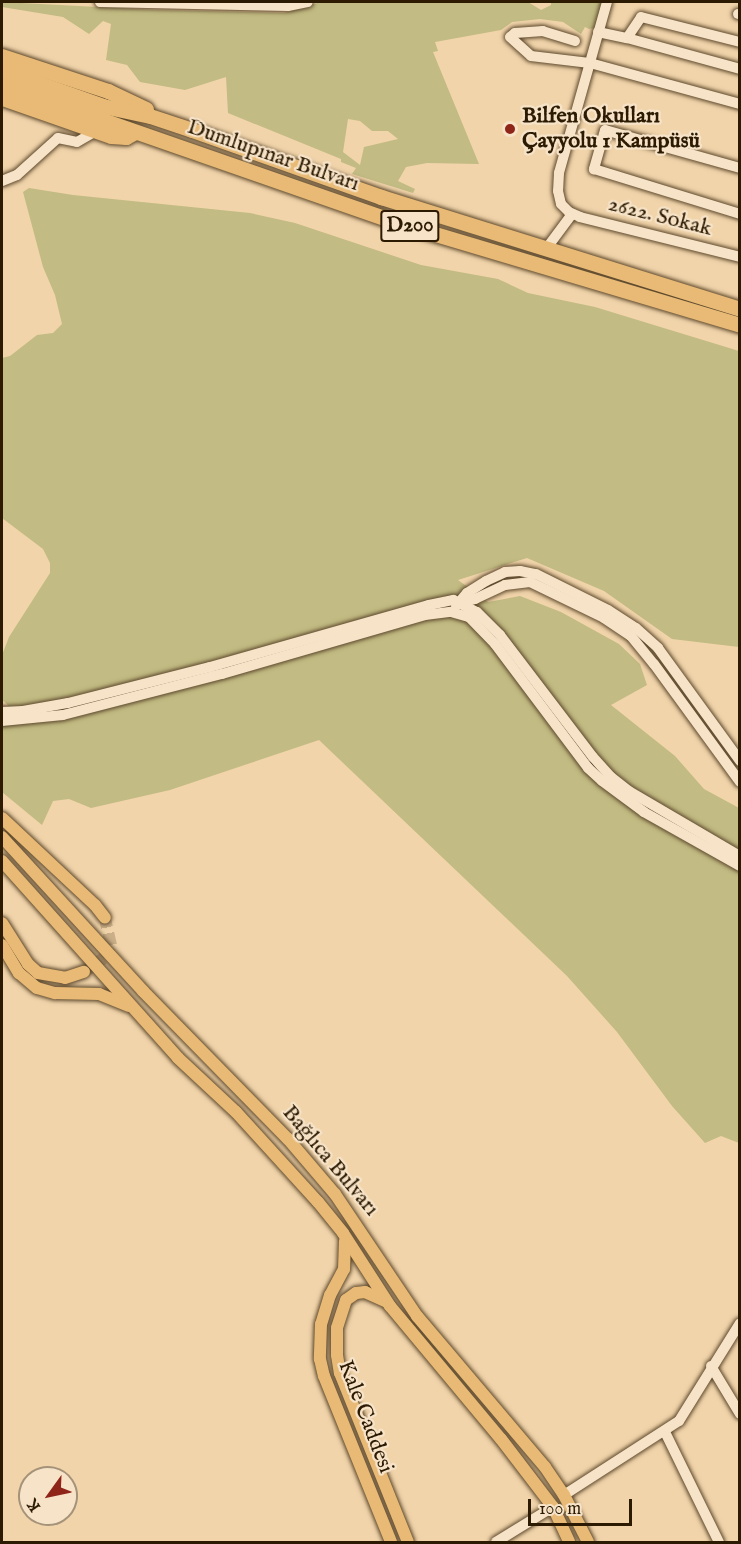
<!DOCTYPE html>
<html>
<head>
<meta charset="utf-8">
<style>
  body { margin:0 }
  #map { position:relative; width:741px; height:1544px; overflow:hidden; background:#f1d4aa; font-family:"IM FELL English",serif }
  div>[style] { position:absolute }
  .green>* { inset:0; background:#c2bb83 }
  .major-tunnel>* { height:12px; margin-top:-6px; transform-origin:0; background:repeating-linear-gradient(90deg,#caaf88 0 12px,transparent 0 18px) }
  .roads { filter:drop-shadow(0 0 2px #5d482c) drop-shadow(0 0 2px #5d482c) }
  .minor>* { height:10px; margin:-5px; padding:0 5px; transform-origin:5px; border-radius:5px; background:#f6e3c8 }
  .major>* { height:12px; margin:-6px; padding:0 6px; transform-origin:6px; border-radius:6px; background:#e8ba75 }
  .highway>* { height:15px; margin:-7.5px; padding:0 7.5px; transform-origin:7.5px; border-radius:7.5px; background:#e8ba75 }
  .dots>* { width:16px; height:16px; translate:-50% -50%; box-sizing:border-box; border:3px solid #f6e3c8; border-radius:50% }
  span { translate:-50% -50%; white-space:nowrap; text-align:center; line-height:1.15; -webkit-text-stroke:4.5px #f6e3c8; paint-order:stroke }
  .shield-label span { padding:2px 4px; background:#f6e3c8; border:2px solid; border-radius:4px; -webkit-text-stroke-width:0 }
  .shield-label { font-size:21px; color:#2c1a02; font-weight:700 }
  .poi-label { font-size:22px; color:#2c1a02; font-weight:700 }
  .left { translate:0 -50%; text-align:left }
  .street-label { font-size:22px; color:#2c1a02 }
  .frame { position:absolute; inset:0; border:3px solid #2c1a02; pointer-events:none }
  .north { position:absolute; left:18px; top:1466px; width:60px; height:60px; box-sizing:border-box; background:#f6e3c8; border:2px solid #a59379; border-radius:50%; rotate:237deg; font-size:16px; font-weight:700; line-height:24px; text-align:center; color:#2c1a02 }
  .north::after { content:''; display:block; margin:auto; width:21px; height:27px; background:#8f2418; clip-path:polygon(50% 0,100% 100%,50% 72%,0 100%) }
  .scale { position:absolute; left:528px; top:1499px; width:104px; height:27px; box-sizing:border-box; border:3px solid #2c1a02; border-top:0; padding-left:8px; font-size:18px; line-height:21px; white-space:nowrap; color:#2c1a02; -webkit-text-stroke:4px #f6e3c8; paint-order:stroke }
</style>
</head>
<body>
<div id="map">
  <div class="green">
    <div style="clip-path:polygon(evenodd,2px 2px,155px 10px,284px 13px,321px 2px,528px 2px,541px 10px,551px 5px,551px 2px,602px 2px,595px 28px,589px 29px,585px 27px,581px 34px,563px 22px,540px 19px,512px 22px,501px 30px,435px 42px,438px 51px,433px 52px,479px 164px,427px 163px,406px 167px,398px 181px,415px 189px,413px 193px,352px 174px,356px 168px,341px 162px,341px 159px,228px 113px,226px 77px,185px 90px,140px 82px,127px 65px,106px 60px,111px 24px,103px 21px,89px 34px,63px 17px,2px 7px,2px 2px,348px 119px,360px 121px,372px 131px,388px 131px,398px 139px,364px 147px,360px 165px,343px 152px,348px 119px)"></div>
    <div style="clip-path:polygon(29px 188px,73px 195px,250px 213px,295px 223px,421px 265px,498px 279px,528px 293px,595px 307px,739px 351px,739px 647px,672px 639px,604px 591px,527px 558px,458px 580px,488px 602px,520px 596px,561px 612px,619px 644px,640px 664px,647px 685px,611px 705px,675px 756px,704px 789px,739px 808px,739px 1143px,721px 1136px,705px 1143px,672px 1106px,617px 1032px,567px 976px,319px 740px,170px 790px,91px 808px,69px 799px,53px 801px,42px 825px,2px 792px,2px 717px,8px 705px,2px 700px,2px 655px,9px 637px,50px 573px,50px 563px,43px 549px,2px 518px,2px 358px,10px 356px,37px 335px,53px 333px,62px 324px,55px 295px,43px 267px,23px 192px)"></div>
  </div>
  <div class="major-tunnel">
    <div style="left:84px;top:972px;width:24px;rotate:-35deg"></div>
    <div style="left:104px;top:958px;width:15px;rotate:-62deg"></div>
    <div style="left:111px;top:945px;width:28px;rotate:-103deg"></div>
  </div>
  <div class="roads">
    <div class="minor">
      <div style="left:100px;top:2px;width:188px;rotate:1.2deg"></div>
      <div style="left:288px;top:6px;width:20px;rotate:-11deg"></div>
      <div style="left:607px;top:2px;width:178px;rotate:105.7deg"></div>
      <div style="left:559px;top:173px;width:18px;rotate:93deg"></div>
      <div style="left:558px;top:191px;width:13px;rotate:77deg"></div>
      <div style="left:561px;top:204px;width:11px;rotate:45deg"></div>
      <div style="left:569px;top:212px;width:12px;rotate:24deg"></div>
      <div style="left:580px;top:217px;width:165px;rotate:14deg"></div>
      <div style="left:738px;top:14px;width:2px"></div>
      <div style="left:598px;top:32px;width:30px;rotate:12deg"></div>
      <div style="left:627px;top:38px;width:25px;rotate:-56deg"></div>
      <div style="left:641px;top:17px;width:102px;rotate:14.2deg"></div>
      <div style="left:627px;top:38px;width:117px;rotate:15.3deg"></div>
      <div style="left:575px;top:41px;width:34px;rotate:-163deg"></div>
      <div style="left:543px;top:31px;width:28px;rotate:176deg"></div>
      <div style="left:515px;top:33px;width:6px;rotate:141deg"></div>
      <div style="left:510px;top:37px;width:28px;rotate:42deg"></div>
      <div style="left:531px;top:56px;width:59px;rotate:6.8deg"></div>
      <div style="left:590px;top:63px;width:156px;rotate:15.3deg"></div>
      <div style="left:740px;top:168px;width:140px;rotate:-164.3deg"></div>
      <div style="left:605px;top:130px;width:41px;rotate:105.8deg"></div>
      <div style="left:594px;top:169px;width:153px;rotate:17.1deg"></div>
      <div style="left:2px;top:181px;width:16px;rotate:-22deg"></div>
      <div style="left:17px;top:175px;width:55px;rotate:-42.1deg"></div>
      <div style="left:58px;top:138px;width:19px;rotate:12deg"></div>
      <div style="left:77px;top:142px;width:22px;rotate:-30deg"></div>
      <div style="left:546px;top:249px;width:44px;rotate:-53.4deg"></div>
      <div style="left:460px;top:603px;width:16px;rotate:-15deg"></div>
      <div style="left:475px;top:599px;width:33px;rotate:-25deg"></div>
      <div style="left:505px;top:585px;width:25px;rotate:-7deg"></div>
      <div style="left:530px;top:582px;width:82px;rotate:25.9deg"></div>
      <div style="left:604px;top:618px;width:32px;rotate:34deg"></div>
      <div style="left:631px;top:636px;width:36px;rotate:51deg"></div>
      <div style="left:654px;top:664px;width:146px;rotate:53.9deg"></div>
      <div style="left:456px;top:606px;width:17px;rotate:-50deg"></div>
      <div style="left:467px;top:593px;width:22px;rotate:-32deg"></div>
      <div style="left:486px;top:581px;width:21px;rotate:-25deg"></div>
      <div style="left:505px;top:572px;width:15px;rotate:-4deg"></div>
      <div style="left:520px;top:571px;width:16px;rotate:11deg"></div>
      <div style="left:536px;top:574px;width:80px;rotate:26.6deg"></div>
      <div style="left:608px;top:610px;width:33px;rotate:33deg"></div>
      <div style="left:636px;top:628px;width:30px;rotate:42deg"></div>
      <div style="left:658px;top:648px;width:140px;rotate:54deg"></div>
      <div style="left:2px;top:712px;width:21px;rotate:-3deg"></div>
      <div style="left:23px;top:711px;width:46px;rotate:-10.1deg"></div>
      <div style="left:68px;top:703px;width:146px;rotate:-14.2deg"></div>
      <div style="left:210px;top:667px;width:228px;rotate:-15.8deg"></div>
      <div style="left:429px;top:605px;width:25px;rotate:-12deg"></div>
      <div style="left:453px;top:600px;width:27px;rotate:27deg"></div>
      <div style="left:477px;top:612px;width:33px;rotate:45deg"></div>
      <div style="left:500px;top:635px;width:153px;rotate:52.7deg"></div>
      <div style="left:593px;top:757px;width:27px;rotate:48deg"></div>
      <div style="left:611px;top:777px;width:23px;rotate:38deg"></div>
      <div style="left:629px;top:791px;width:129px;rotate:30.4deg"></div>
      <div style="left:2px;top:721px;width:61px;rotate:-5.6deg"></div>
      <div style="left:63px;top:715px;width:164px;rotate:-14.5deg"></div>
      <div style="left:222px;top:674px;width:211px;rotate:-16.2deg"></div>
      <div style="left:425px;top:615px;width:26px;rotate:-7deg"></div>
      <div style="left:451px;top:612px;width:19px;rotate:16deg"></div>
      <div style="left:469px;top:617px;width:37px;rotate:46deg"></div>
      <div style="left:495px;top:644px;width:155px;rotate:53.1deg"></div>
      <div style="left:588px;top:768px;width:19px;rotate:43deg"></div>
      <div style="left:602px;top:781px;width:52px;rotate:36.4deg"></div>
      <div style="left:644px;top:812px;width:110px;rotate:29.4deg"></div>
      <div style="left:711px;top:1366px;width:56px;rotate:58.9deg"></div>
      <div style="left:665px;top:1432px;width:123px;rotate:63.9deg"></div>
      <div style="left:564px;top:1495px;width:137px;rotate:-32.8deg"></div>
      <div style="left:679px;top:1421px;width:115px;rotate:-58.1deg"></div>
      <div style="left:496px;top:1542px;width:67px;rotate:-31.6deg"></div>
    </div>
    <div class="major">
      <div style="left:2px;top:818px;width:127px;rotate:43.1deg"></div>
      <div style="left:95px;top:905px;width:16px;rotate:52deg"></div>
      <div style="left:2px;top:837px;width:209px;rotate:47.5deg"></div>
      <div style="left:143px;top:991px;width:207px;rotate:45.6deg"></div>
      <div style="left:288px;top:1139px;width:72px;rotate:49.5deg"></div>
      <div style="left:335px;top:1194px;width:147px;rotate:56.1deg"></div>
      <div style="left:417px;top:1316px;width:198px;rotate:49.7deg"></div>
      <div style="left:545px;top:1467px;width:34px;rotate:56deg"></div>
      <div style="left:564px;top:1495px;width:53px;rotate:62.9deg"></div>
      <div style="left:2px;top:861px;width:264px;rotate:48.2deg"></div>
      <div style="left:178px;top:1058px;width:79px;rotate:43deg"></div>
      <div style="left:236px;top:1112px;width:122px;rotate:47.7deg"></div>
      <div style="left:318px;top:1202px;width:40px;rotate:51deg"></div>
      <div style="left:343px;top:1233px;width:87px;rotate:57.2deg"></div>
      <div style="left:390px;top:1306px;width:173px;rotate:50.2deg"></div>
      <div style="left:501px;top:1439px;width:86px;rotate:52.6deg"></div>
      <div style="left:553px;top:1507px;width:38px;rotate:65deg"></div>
      <div style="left:2px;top:923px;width:49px;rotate:57.6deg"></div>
      <div style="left:28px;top:964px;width:13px;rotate:42deg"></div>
      <div style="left:38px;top:973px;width:27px;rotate:10deg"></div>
      <div style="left:65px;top:978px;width:20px;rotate:-18deg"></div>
      <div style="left:2px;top:945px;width:33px;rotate:59deg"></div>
      <div style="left:19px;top:973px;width:23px;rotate:40deg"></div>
      <div style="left:37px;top:988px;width:19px;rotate:16deg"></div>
      <div style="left:55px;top:993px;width:44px;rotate:1.3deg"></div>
      <div style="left:99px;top:994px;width:32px;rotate:22deg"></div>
      <div style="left:345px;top:1241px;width:28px;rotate:92deg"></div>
      <div style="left:344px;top:1269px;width:30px;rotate:118deg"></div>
      <div style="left:330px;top:1295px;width:30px;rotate:107deg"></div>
      <div style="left:321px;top:1324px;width:35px;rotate:92deg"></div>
      <div style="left:320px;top:1359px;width:17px;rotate:77deg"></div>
      <div style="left:324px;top:1376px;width:179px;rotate:68deg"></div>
      <div style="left:385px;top:1301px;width:22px;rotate:-156deg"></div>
      <div style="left:365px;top:1292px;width:9px;rotate:174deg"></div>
      <div style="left:356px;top:1293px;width:12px;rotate:145deg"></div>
      <div style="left:346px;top:1300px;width:29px;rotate:108deg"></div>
      <div style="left:337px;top:1328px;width:27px;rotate:90deg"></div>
      <div style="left:337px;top:1355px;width:18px;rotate:81deg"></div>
      <div style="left:340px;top:1373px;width:182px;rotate:68.1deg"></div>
    </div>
    <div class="highway">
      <div style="left:2px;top:56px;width:112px;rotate:18.3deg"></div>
      <div style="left:108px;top:91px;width:42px;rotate:25.3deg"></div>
      <div style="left:2px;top:70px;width:107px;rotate:19.6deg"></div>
      <div style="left:103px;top:106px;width:48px;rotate:12deg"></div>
      <div style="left:150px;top:116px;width:44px;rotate:18.4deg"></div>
      <div style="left:192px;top:130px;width:201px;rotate:19.5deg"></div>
      <div style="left:381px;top:197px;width:376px;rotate:17.3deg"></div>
      <div style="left:2px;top:85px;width:427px;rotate:19.2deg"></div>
      <div style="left:405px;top:225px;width:350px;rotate:16.6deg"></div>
      <div style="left:2px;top:98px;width:115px;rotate:19.2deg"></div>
      <div style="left:111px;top:136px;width:15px;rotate:4deg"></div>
      <div style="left:126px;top:137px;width:10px;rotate:-29deg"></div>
    </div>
  </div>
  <div class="dots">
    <div style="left:510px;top:129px;background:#8f2418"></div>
  </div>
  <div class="shield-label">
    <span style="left:410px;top:226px">D200</span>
  </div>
  <div class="poi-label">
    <span class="left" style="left:522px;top:129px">Bilfen Okulları<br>Çayyolu 1 Kampüsü</span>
  </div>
  <div class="street-label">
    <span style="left:273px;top:156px;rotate:19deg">Dumlupınar Bulvarı</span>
    <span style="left:660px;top:217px;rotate:14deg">2622. Sokak</span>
    <span style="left:330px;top:1161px;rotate:50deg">Bağlıca Bulvarı</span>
    <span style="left:365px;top:1417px;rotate:69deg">Kale Caddesi</span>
  </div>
  <div class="frame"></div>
  <div class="north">K</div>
  <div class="scale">100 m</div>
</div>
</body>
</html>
